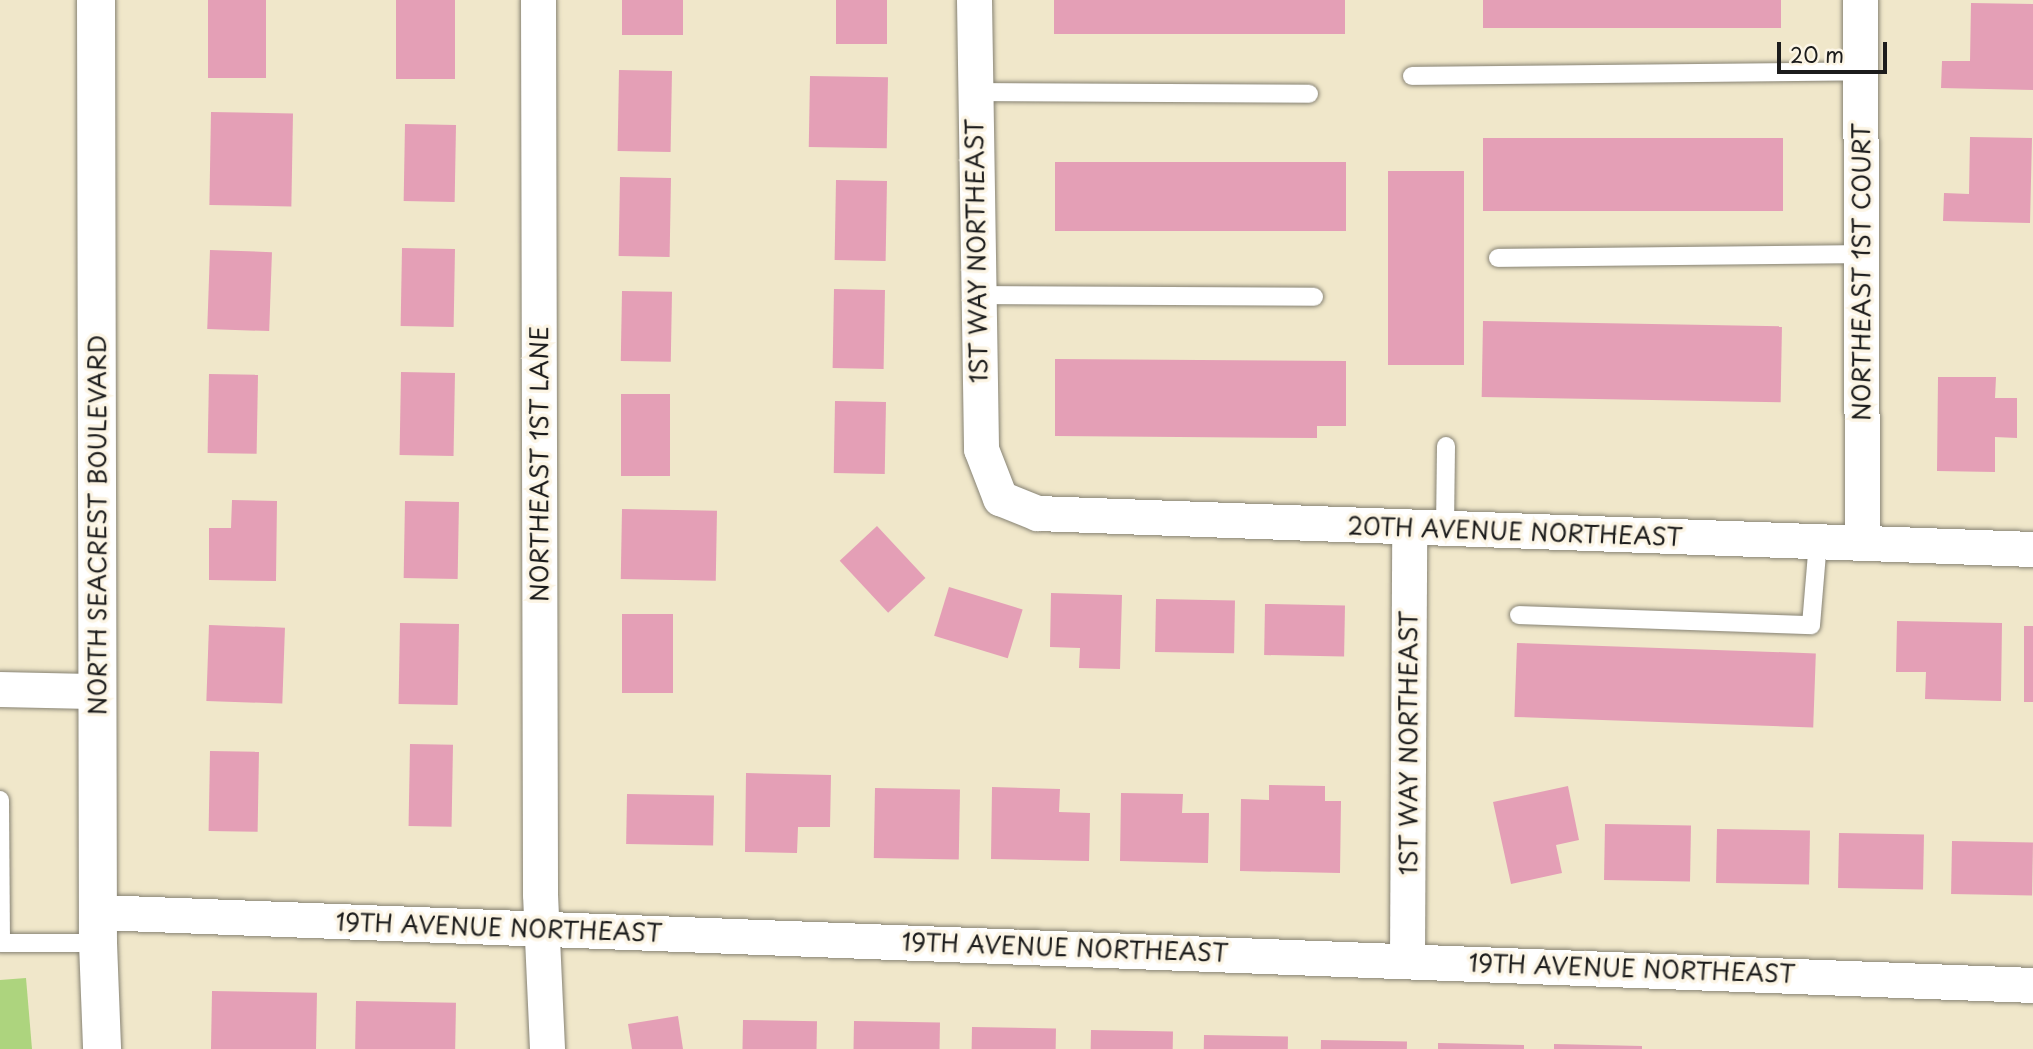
<!DOCTYPE html>
<html>
<head>
<meta charset="utf-8">
<style>
  body { margin:0 }
  #map { position:relative; width:2033px; height:1049px; overflow:hidden; background:#f0e7ca; font-family:"Playpen Sans",sans-serif }
  div>[style] { position:absolute }
  .green>* { inset:0; background:#add47e }
  .building>* { inset:0; background:#e49fb6; transform-origin:0 0 }
  .roads { filter:drop-shadow(0 0 2px #868273) drop-shadow(0 0 2px #868273) }
  .service>* { height:18px; margin:-9px; padding:0 9px; transform-origin:9px; border-radius:9px; background:#fff }
  .minor>* { height:35px; margin:-17.5px; padding:0 17.5px; transform-origin:17.5px; border-radius:17.5px; background:#fff }
  .tertiary>* { height:38px; margin:-19px; padding:0 19px; transform-origin:19px; border-radius:19px; background:#fff }
  span { translate:-50% -50%; white-space:nowrap; text-align:center; line-height:1.15; -webkit-text-stroke:7px #fcf5e5; paint-order:stroke }
  .street-label { font-size:24px; color:#1c1c1c }
  .scale { position:absolute; left:1777px; top:42px; width:110px; height:32px; box-sizing:border-box; border:4px solid #1c1c1c; border-top:0; padding-left:9px; font-size:21px; line-height:24px; white-space:nowrap; color:#1c1c1c; -webkit-text-stroke:5px #fcf5e5; paint-order:stroke }
</style>
</head>
<body>
<div id="map">
  <div class="green">
    <div style="clip-path:polygon(26px 978px,32px 1049px,0 1049px,0 980px)"></div>
  </div>
  <div class="building">
    <div style="left:208px;top:0;width:58px;height:78px"></div>
    <div style="left:396px;top:0;width:59px;height:79px"></div>
    <div style="left:622px;top:0;width:61px;height:35px"></div>
    <div style="left:836px;top:0;width:51px;height:44px"></div>
    <div style="left:1054px;top:0;width:291px;height:34px"></div>
    <div style="left:1483px;top:0;width:298px;height:28px"></div>
    <div style="clip-path:polygon(1971px 3px,2033px 4px,2033px 90px,1941px 88px,1942px 61px,1970px 61px)"></div>
    <div style="left:619px;top:70px;width:53px;height:81px;rotate:1deg"></div>
    <div style="left:810px;top:76px;width:78px;height:71px;rotate:1deg"></div>
    <div style="left:211px;top:112px;width:82px;height:93px;rotate:1deg"></div>
    <div style="left:405px;top:124px;width:51px;height:77px;rotate:1deg"></div>
    <div style="clip-path:polygon(1970px 137px,2032px 138px,2030px 223px,1943px 221px,1944px 193px,1969px 194px)"></div>
    <div style="left:1783px;top:138px;width:73px;height:300px;rotate:90deg"></div>
    <div style="left:1346px;top:162px;width:69px;height:291px;rotate:90deg"></div>
    <div style="left:1388px;top:171px;width:76px;height:194px"></div>
    <div style="left:620px;top:177px;width:51px;height:79px;rotate:1deg"></div>
    <div style="left:836px;top:180px;width:51px;height:80px;rotate:1deg"></div>
    <div style="left:402px;top:248px;width:53px;height:78px;rotate:1deg"></div>
    <div style="left:210px;top:250px;width:62px;height:79px;rotate:2deg"></div>
    <div style="left:834px;top:289px;width:51px;height:79px;rotate:1deg"></div>
    <div style="left:622px;top:291px;width:50px;height:70px;rotate:1deg"></div>
    <div style="left:1483px;top:321px;width:299px;height:76px;rotate:1deg"></div>
    <div style="clip-path:polygon(1055px 359px,1346px 361px,1346px 426px,1317px 426px,1317px 438px,1055px 436px)"></div>
    <div style="left:401px;top:372px;width:54px;height:83px;rotate:1deg"></div>
    <div style="left:209px;top:374px;width:49px;height:79px;rotate:1deg"></div>
    <div style="clip-path:polygon(1938px 377px,1996px 377px,1995px 398px,2017px 398px,2017px 438px,1995px 437px,1995px 472px,1937px 471px)"></div>
    <div style="left:621px;top:394px;width:49px;height:82px"></div>
    <div style="left:835px;top:401px;width:51px;height:72px;rotate:1deg"></div>
    <div style="clip-path:polygon(232px 500px,277px 501px,276px 581px,209px 580px,209px 528px,231px 528px)"></div>
    <div style="left:405px;top:501px;width:54px;height:77px;rotate:1deg"></div>
    <div style="left:622px;top:509px;width:95px;height:70px;rotate:1deg"></div>
    <div style="left:877px;top:526px;width:71px;height:51px;rotate:47deg"></div>
    <div style="left:949px;top:587px;width:77px;height:51px;rotate:17deg"></div>
    <div style="clip-path:polygon(1051px 593px,1122px 595px,1120px 669px,1079px 668px,1080px 648px,1050px 647px)"></div>
    <div style="left:1156px;top:599px;width:79px;height:53px;rotate:1deg"></div>
    <div style="left:1265px;top:604px;width:80px;height:51px;rotate:1deg"></div>
    <div style="left:622px;top:614px;width:51px;height:79px"></div>
    <div style="clip-path:polygon(1897px 621px,2002px 623px,2001px 701px,1925px 699px,1926px 672px,1896px 672px)"></div>
    <div style="left:400px;top:623px;width:59px;height:81px;rotate:1deg"></div>
    <div style="left:209px;top:625px;width:76px;height:76px;rotate:2deg"></div>
    <div style="left:2024px;top:626px;width:9px;height:76px"></div>
    <div style="left:1517px;top:643px;width:299px;height:74px;rotate:2deg"></div>
    <div style="left:410px;top:744px;width:43px;height:82px;rotate:1deg"></div>
    <div style="left:210px;top:751px;width:49px;height:80px;rotate:1deg"></div>
    <div style="clip-path:polygon(746px 773px,831px 775px,830px 827px,798px 827px,797px 853px,745px 852px)"></div>
    <div style="clip-path:polygon(1269px 785px,1325px 786px,1325px 801px,1341px 801px,1340px 873px,1240px 871px,1241px 799px,1269px 800px)"></div>
    <div style="clip-path:polygon(1568px 786px,1579px 840px,1556px 845px,1562px 873px,1511px 884px,1493px 802px)"></div>
    <div style="clip-path:polygon(992px 787px,1060px 789px,1059px 812px,1090px 813px,1089px 861px,991px 859px)"></div>
    <div style="left:875px;top:788px;width:85px;height:70px;rotate:1deg"></div>
    <div style="clip-path:polygon(1121px 793px,1183px 794px,1182px 813px,1209px 813px,1208px 863px,1120px 861px)"></div>
    <div style="left:627px;top:794px;width:87px;height:50px;rotate:1deg"></div>
    <div style="left:1605px;top:824px;width:86px;height:56px;rotate:1deg"></div>
    <div style="left:1717px;top:829px;width:93px;height:54px;rotate:1deg"></div>
    <div style="left:1839px;top:833px;width:85px;height:55px;rotate:1deg"></div>
    <div style="left:1952px;top:841px;width:81px;height:53px;rotate:1deg"></div>
    <div style="left:212px;top:991px;width:105px;height:58px;rotate:1deg"></div>
    <div style="left:356px;top:1001px;width:100px;height:48px;rotate:1deg"></div>
    <div style="clip-path:polygon(678px 1016px,683px 1049px,632px 1049px,628px 1024px)"></div>
    <div style="left:743px;top:1020px;width:74px;height:29px;rotate:1deg"></div>
    <div style="left:854px;top:1021px;width:86px;height:28px;rotate:1deg"></div>
    <div style="left:972px;top:1027px;width:84px;height:22px;rotate:1deg"></div>
    <div style="left:1091px;top:1030px;width:82px;height:19px;rotate:1deg"></div>
    <div style="left:1204px;top:1035px;width:84px;height:14px;rotate:1deg"></div>
    <div style="left:1321px;top:1040px;width:86px;height:9px;rotate:1deg"></div>
    <div style="clip-path:polygon(1438px 1043px,1524px 1045px,1524px 1049px,1438px 1049px)"></div>
    <div style="clip-path:polygon(1554px 1044px,1642px 1046px,1642px 1049px,1554px 1049px)"></div>
  </div>
  <div class="roads">
    <div class="service">
      <div style="left:1412px;top:76px;width:449px;rotate:-0.6deg"></div>
      <div style="left:974px;top:92px;width:335px;rotate:0.3deg"></div>
      <div style="left:1498px;top:258px;width:363px;rotate:-0.6deg"></div>
      <div style="left:975px;top:295px;width:339px;rotate:0.3deg"></div>
      <div style="left:1445px;top:528px;width:82px;rotate:-89.3deg"></div>
      <div style="left:1519px;top:615px;width:292px;rotate:2deg"></div>
      <div style="left:1811px;top:625px;width:83px;rotate:-85.2deg"></div>
      <div style="left:0;top:800px;width:143px;rotate:89.6deg"></div>
      <div style="left:1px;top:943px;width:97px"></div>
    </div>
    <div class="minor">
      <div style="left:538px;top:0;width:894px;rotate:89.87deg"></div>
      <div style="left:540px;top:894px;width:155px;rotate:87.4deg"></div>
      <div style="left:974px;top:0;width:449px;rotate:89.1deg"></div>
      <div style="left:981px;top:449px;width:53px;rotate:68.8deg"></div>
      <div style="left:1000px;top:498px;width:40px;rotate:22deg"></div>
      <div style="left:1037px;top:513px;width:997px;rotate:2.07deg"></div>
      <div style="left:1860px;top:0;width:543px;rotate:89.79deg"></div>
      <div style="left:0;top:689px;width:97px;rotate:1.2deg"></div>
      <div style="left:98px;top:912px;width:1936px;rotate:2.16deg"></div>
      <div style="left:1407px;top:959px;width:432px;rotate:-89.7deg"></div>
    </div>
    <div class="tertiary">
      <div style="left:96px;top:0;width:943px;rotate:89.88deg"></div>
      <div style="left:98px;top:943px;width:106px;rotate:87.8deg"></div>
    </div>
  </div>
  <div class="street-label">
    <span style="left:976px;top:251px;rotate:-91deg">1ST WAY NORTHEAST</span>
    <span style="left:1861px;top:272px;rotate:-90deg">NORTHEAST 1ST COURT</span>
    <span style="left:539px;top:464px;rotate:-90deg">NORTHEAST 1ST LANE</span>
    <span style="left:97px;top:525px;rotate:-90deg">NORTH SEACREST BOULEVARD</span>
    <span style="left:1515px;top:531px;rotate:2deg">20TH AVENUE NORTHEAST</span>
    <span style="left:1408px;top:743px;rotate:-90deg">1ST WAY NORTHEAST</span>
    <span style="left:499px;top:927px;rotate:2deg">19TH AVENUE NORTHEAST</span>
    <span style="left:1065px;top:947px;rotate:2deg">19TH AVENUE NORTHEAST</span>
    <span style="left:1632px;top:968px;rotate:2deg">19TH AVENUE NORTHEAST</span>
  </div>
  <div class="scale">20 m</div>
</div>
</body>
</html>
